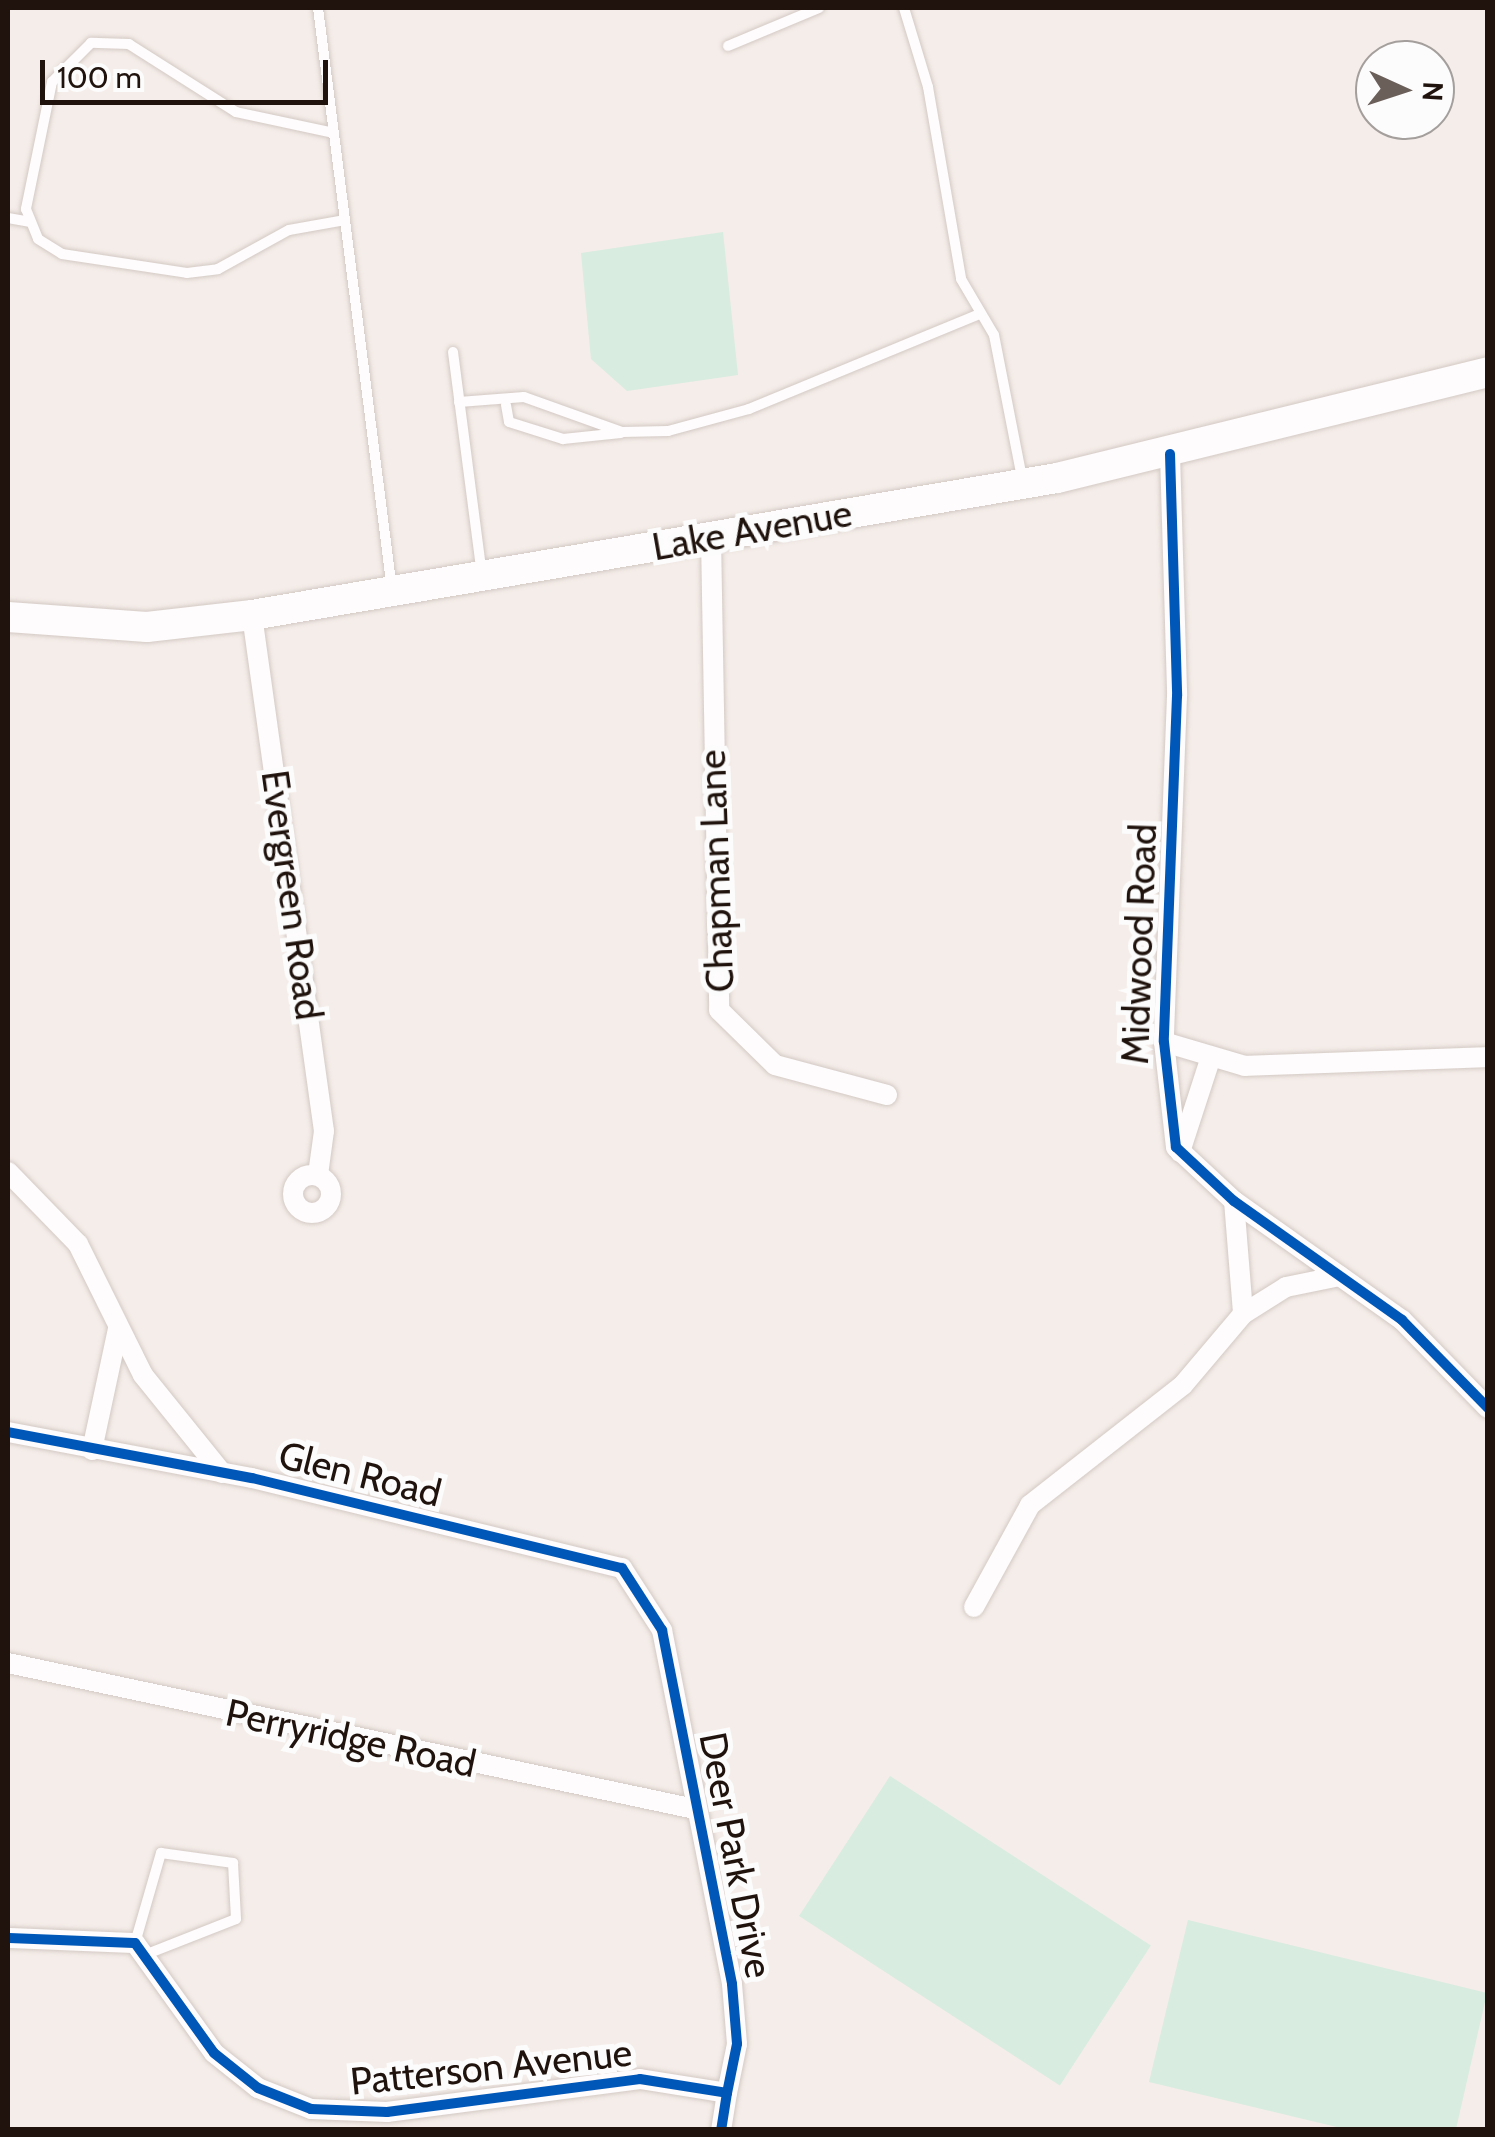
<!DOCTYPE html>
<html>
<head>
<meta charset="utf-8">
<style>
  body { margin:0 }
  #map { position:relative; width:1495px; height:2137px; overflow:hidden; background:#f5ede9; font-family:Cabin,sans-serif }
  div>[style] { position:absolute }
  .green>* { inset:0; background:#d8ecdf; transform-origin:0 0 }
  .roads { filter:drop-shadow(0 0 2px #d3c9c4) drop-shadow(0 0 2px #d3c9c4) }
  .lane>* { height:10px; margin:-5px; padding:0 5px; transform-origin:5px; border-radius:5px; background:#fefcfc }
  .street>* { height:20px; margin:-10px; padding:0 10px; transform-origin:10px; border-radius:10px; background:#fefcfc }
  .street>.ring { margin:-10px; padding:0; box-sizing:content-box; background:none; border:20px solid #fefcfc; border-radius:50% }
  .secondary>* { height:30px; margin:-15px; padding:0 15px; transform-origin:15px; border-radius:15px; background:#fefcfc }
  .cycleway>* { height:10px; margin:-5px; padding:0 5px; transform-origin:5px; border-radius:5px; background:#0057b8 }
  span { translate:-50% -50%; white-space:nowrap; text-align:center; line-height:1.15; -webkit-text-stroke:10px #fcfcfc; paint-order:stroke }
  .street-label { font-size:38px; color:#20130d }
  .frame { position:absolute; inset:0; border:10px solid #20130d; pointer-events:none }
  .north { position:absolute; left:1355px; top:40px; width:100px; height:100px; box-sizing:border-box; background:#fcfcfc; border:2px solid #a49f9c; border-radius:50%; rotate:93deg; font-size:28px; font-weight:700; line-height:40px; text-align:center; color:#20130d }
  .north::after { content:''; display:block; margin:auto; width:35px; height:45px; background:#6b5f5a; clip-path:polygon(50% 0,100% 100%,50% 72%,0 100%) }
  .scale { position:absolute; left:40px; top:60px; width:288px; height:45px; box-sizing:border-box; border:5px solid #20130d; border-top:0; padding-left:12px; font-size:30px; line-height:35px; white-space:nowrap; color:#20130d; -webkit-text-stroke:8px #fcfcfc; paint-order:stroke }
</style>
</head>
<body>
<div id="map">
  <div class="green">
    <div style="clip-path:polygon(723px 232px,738px 375px,627px 391px,591px 359px,581px 253px)"></div>
    <div style="left:890px;top:1776px;width:311px;height:167px;rotate:33deg"></div>
    <div style="clip-path:polygon(1188px 1920px,1487px 1993px,1456px 2129px,1345px 2129px,1149px 2082px)"></div>
  </div>
  <div class="roads">
    <div class="lane">
      <div style="left:318px;top:8px;width:587px;rotate:82.75deg"></div>
      <div style="left:904px;top:8px;width:83px;rotate:73.1deg"></div>
      <div style="left:928px;top:87px;width:195px;rotate:80.2deg"></div>
      <div style="left:961px;top:279px;width:65px;rotate:59.5deg"></div>
      <div style="left:994px;top:335px;width:151px;rotate:78.9deg"></div>
      <div style="left:728px;top:46px;width:99px;rotate:-22.7deg"></div>
      <div style="left:334px;top:133px;width:100px;rotate:-167.9deg"></div>
      <div style="left:236px;top:112px;width:127px;rotate:-147.6deg"></div>
      <div style="left:129px;top:44px;width:38px;rotate:-178deg"></div>
      <div style="left:91px;top:43px;width:55px;rotate:135deg"></div>
      <div style="left:52px;top:82px;width:130px;rotate:101.6deg"></div>
      <div style="left:26px;top:209px;width:32px;rotate:68deg"></div>
      <div style="left:38px;top:239px;width:28px;rotate:32deg"></div>
      <div style="left:62px;top:254px;width:126px;rotate:8.6deg"></div>
      <div style="left:187px;top:273px;width:31px;rotate:-7deg"></div>
      <div style="left:218px;top:269px;width:81px;rotate:-28.8deg"></div>
      <div style="left:289px;top:230px;width:57px;rotate:-10.1deg"></div>
      <div style="left:8px;top:218px;width:23px;rotate:10deg"></div>
      <div style="left:453px;top:352px;width:225px;rotate:82.6deg"></div>
      <div style="left:459px;top:402px;width:65px;rotate:-4.4deg"></div>
      <div style="left:524px;top:397px;width:104px;rotate:19.7deg"></div>
      <div style="left:622px;top:432px;width:46px;rotate:-1.2deg"></div>
      <div style="left:668px;top:431px;width:84px;rotate:-15.2deg"></div>
      <div style="left:749px;top:409px;width:250px;rotate:-22.4deg"></div>
      <div style="left:506px;top:405px;width:17px;rotate:80deg"></div>
      <div style="left:509px;top:422px;width:57px;rotate:17.5deg"></div>
      <div style="left:563px;top:439px;width:58px;rotate:-5.9deg"></div>
      <div style="left:135px;top:1943px;width:94px;rotate:-73.9deg"></div>
      <div style="left:161px;top:1853px;width:73px;rotate:7.9deg"></div>
      <div style="left:233px;top:1863px;width:56px;rotate:86.9deg"></div>
      <div style="left:236px;top:1919px;width:96px;rotate:158.5deg"></div>
    </div>
    <div class="street">
      <div style="left:1170px;top:454px;width:242px;rotate:88.3deg"></div>
      <div style="left:1177px;top:696px;width:346px;rotate:92.2deg"></div>
      <div style="left:1164px;top:1042px;width:106px;rotate:83.5deg"></div>
      <div style="left:1176px;top:1147px;width:79px;rotate:43deg"></div>
      <div style="left:1234px;top:1201px;width:206px;rotate:35.3deg"></div>
      <div style="left:1402px;top:1320px;width:123px;rotate:45.7deg"></div>
      <div style="left:711px;top:537px;width:473px;rotate:89deg"></div>
      <div style="left:719px;top:1010px;width:78px;rotate:44.5deg"></div>
      <div style="left:775px;top:1065px;width:116px;rotate:15deg"></div>
      <div style="left:252px;top:615px;width:521px;rotate:82.06deg"></div>
      <div style="left:324px;top:1131px;width:44px;rotate:97.8deg"></div>
      <div style="left:1164px;top:1042px;width:84px;rotate:16.5deg"></div>
      <div style="left:1245px;top:1066px;width:243px;rotate:-2.1deg"></div>
      <div style="left:1180px;top:1152px;width:94px;rotate:-72deg"></div>
      <div style="left:8px;top:1172px;width:100px;rotate:45.8deg"></div>
      <div style="left:78px;top:1244px;width:146px;rotate:63.6deg"></div>
      <div style="left:143px;top:1375px;width:126px;rotate:51.1deg"></div>
      <div class="ring" style="left:293px;top:1175px;width:18px;height:18px"></div>
      <div style="left:1234px;top:1201px;width:113px;rotate:85.4deg"></div>
      <div style="left:8px;top:1432px;width:248px;rotate:10.7deg"></div>
      <div style="left:252px;top:1478px;width:381px;rotate:13.7deg"></div>
      <div style="left:622px;top:1568px;width:74px;rotate:57.2deg"></div>
      <div style="left:662px;top:1630px;width:361px;rotate:78.8deg"></div>
      <div style="left:732px;top:1984px;width:60px;rotate:85.2deg"></div>
      <div style="left:737px;top:2044px;width:50px;rotate:101.5deg"></div>
      <div style="left:92px;top:1450px;width:124px;rotate:-77.9deg"></div>
      <div style="left:974px;top:1607px;width:116px;rotate:-61.2deg"></div>
      <div style="left:1030px;top:1505px;width:194px;rotate:-38.1deg"></div>
      <div style="left:1183px;top:1385px;width:93px;rotate:-49.8deg"></div>
      <div style="left:1243px;top:1314px;width:51px;rotate:-32.1deg"></div>
      <div style="left:1286px;top:1287px;width:55px;rotate:-11.5deg"></div>
      <div style="left:8px;top:1663px;width:702px;rotate:12deg"></div>
      <div style="left:8px;top:1938px;width:127px;rotate:2.3deg"></div>
      <div style="left:135px;top:1943px;width:135px;rotate:54.3deg"></div>
      <div style="left:214px;top:2053px;width:56px;rotate:38.5deg"></div>
      <div style="left:258px;top:2088px;width:57px;rotate:21.6deg"></div>
      <div style="left:311px;top:2109px;width:76px;rotate:2.3deg"></div>
      <div style="left:387px;top:2112px;width:255px;rotate:-7.4deg"></div>
      <div style="left:640px;top:2079px;width:88px;rotate:9.1deg"></div>
      <div style="left:727px;top:2093px;width:37px;rotate:99deg"></div>
    </div>
    <div class="secondary">
      <div style="left:8px;top:617px;width:139px;rotate:4.1deg"></div>
      <div style="left:147px;top:627px;width:106px;rotate:-6.5deg"></div>
      <div style="left:252px;top:615px;width:817px;rotate:-9.66deg"></div>
      <div style="left:1057px;top:478px;width:444px;rotate:-13.8deg"></div>
    </div>
  </div>
  <div class="cycleway">
    <div style="left:1170px;top:454px;width:242px;rotate:88.3deg"></div>
    <div style="left:1177px;top:696px;width:346px;rotate:92.2deg"></div>
    <div style="left:1164px;top:1042px;width:106px;rotate:83.5deg"></div>
    <div style="left:1176px;top:1147px;width:79px;rotate:43deg"></div>
    <div style="left:1234px;top:1201px;width:206px;rotate:35.3deg"></div>
    <div style="left:1402px;top:1320px;width:123px;rotate:45.7deg"></div>
    <div style="left:8px;top:1432px;width:248px;rotate:10.7deg"></div>
    <div style="left:252px;top:1478px;width:381px;rotate:13.7deg"></div>
    <div style="left:622px;top:1568px;width:74px;rotate:57.2deg"></div>
    <div style="left:662px;top:1630px;width:361px;rotate:78.8deg"></div>
    <div style="left:732px;top:1984px;width:60px;rotate:85.2deg"></div>
    <div style="left:737px;top:2044px;width:50px;rotate:101.5deg"></div>
    <div style="left:8px;top:1938px;width:127px;rotate:2.3deg"></div>
    <div style="left:135px;top:1943px;width:135px;rotate:54.3deg"></div>
    <div style="left:214px;top:2053px;width:56px;rotate:38.5deg"></div>
    <div style="left:258px;top:2088px;width:57px;rotate:21.6deg"></div>
    <div style="left:311px;top:2109px;width:76px;rotate:2.3deg"></div>
    <div style="left:387px;top:2112px;width:255px;rotate:-7.4deg"></div>
    <div style="left:640px;top:2079px;width:88px;rotate:9.1deg"></div>
    <div style="left:727px;top:2093px;width:37px;rotate:99deg"></div>
  </div>
  <div class="street-label">
    <span style="left:752px;top:530px;rotate:-10deg">Lake Avenue</span>
    <span style="left:716px;top:871px;rotate:-92deg">Chapman Lane</span>
    <span style="left:292px;top:895px;rotate:82deg">Evergreen Road</span>
    <span style="left:1139px;top:944px;rotate:-88deg">Midwood Road</span>
    <span style="left:360px;top:1474px;rotate:14deg">Glen Road</span>
    <span style="left:351px;top:1738px;rotate:12deg">Perryridge Road</span>
    <span style="left:736px;top:1855px;rotate:79deg">Deer Park Drive</span>
    <span style="left:491px;top:2067px;rotate:-6deg">Patterson Avenue</span>
  </div>
  <div class="frame"></div>
  <div class="north">N</div>
  <div class="scale">100 m</div>
</div>
</body>
</html>
